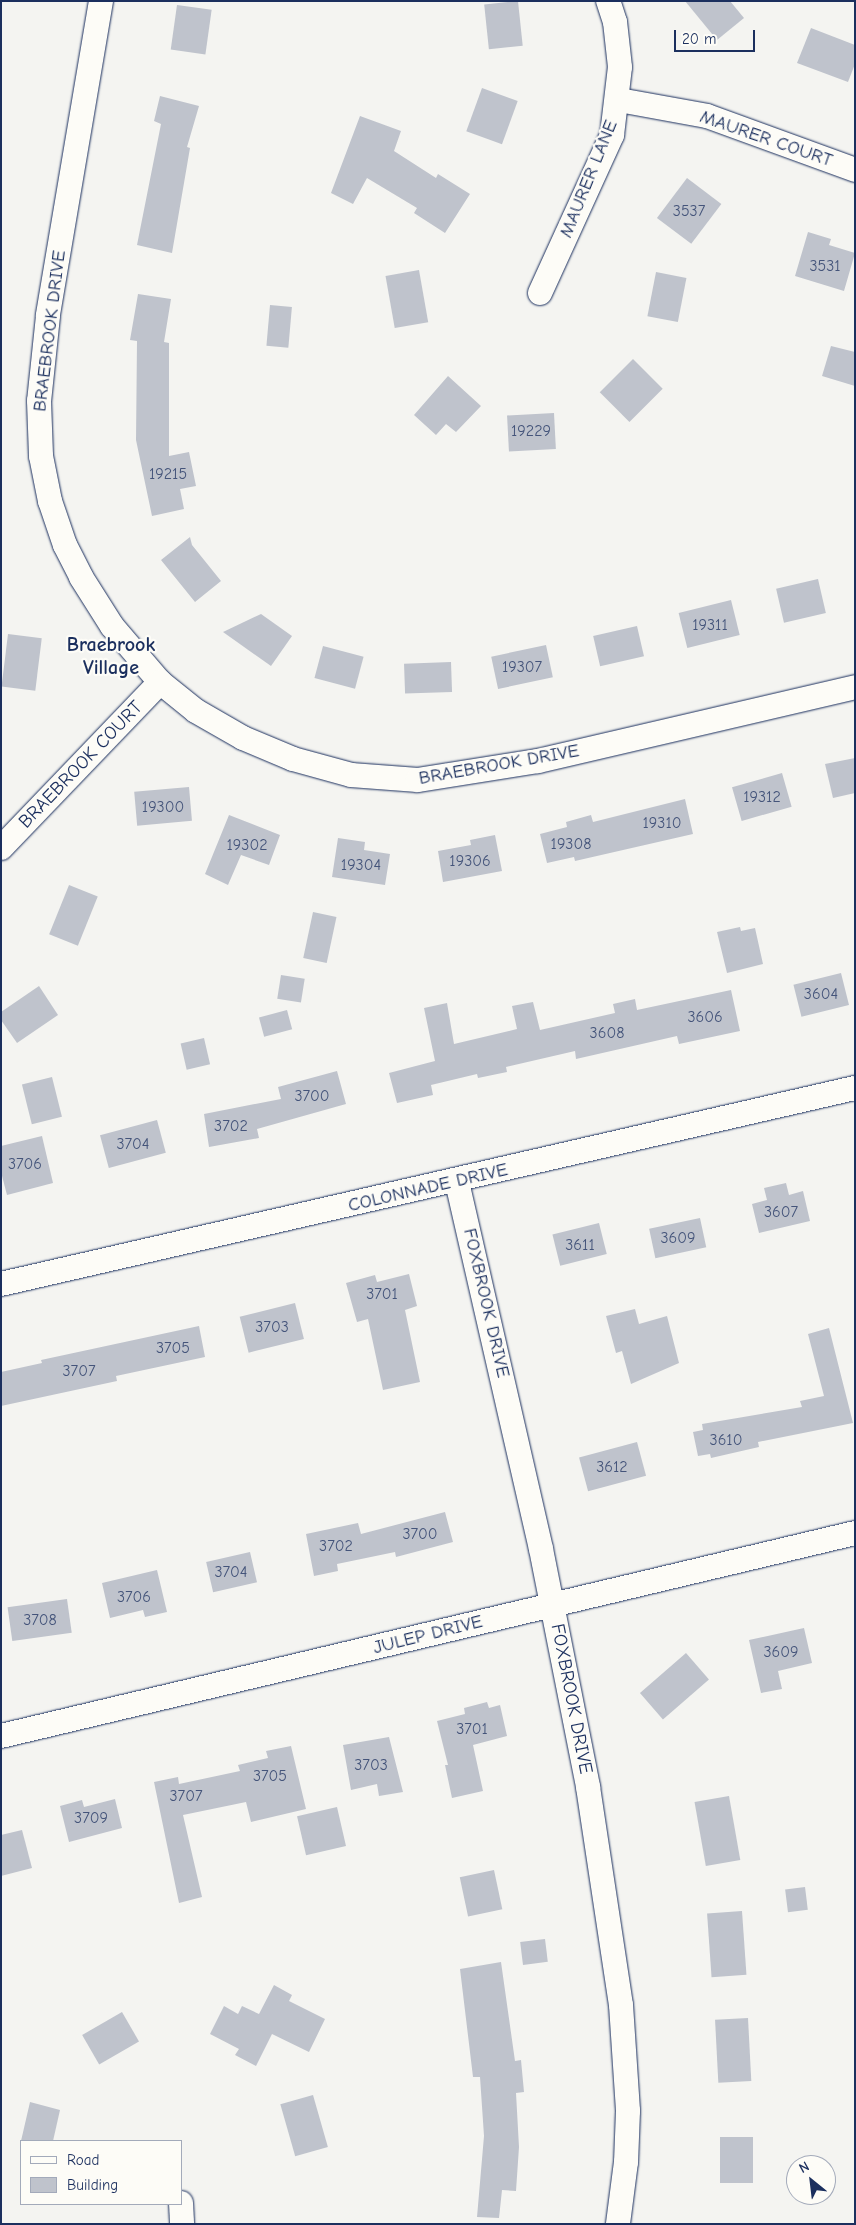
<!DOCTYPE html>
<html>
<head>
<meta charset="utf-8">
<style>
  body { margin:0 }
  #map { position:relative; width:856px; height:2225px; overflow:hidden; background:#f4f4f1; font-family:"Comic Neue",sans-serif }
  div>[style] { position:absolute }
  .building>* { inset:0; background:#bfc3cc; transform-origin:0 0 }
  .roads { filter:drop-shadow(0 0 1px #1b2f5e) drop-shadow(0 0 1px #1b2f5e) }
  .street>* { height:24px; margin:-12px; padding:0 12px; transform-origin:12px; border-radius:12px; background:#fdfcf7 }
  span { translate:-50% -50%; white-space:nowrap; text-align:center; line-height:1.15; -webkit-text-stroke:4.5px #fdfcf7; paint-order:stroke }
  .number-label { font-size:16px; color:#44547a }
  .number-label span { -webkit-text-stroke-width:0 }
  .street-label { font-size:19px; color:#1b2f5e }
  .neighbourhood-label { font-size:20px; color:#1b2f5e; font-weight:700 }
  .frame { position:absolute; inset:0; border:2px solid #1b2f5e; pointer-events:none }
  .legend { position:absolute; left:20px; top:2140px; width:162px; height:65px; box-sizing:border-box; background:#fdfcf7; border:1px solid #a3aaba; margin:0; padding:6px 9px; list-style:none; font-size:15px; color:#1b2f5e }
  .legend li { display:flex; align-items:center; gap:10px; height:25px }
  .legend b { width:25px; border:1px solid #a3aaba }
  .north { position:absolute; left:786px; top:2155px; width:50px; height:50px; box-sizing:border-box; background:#fdfcf7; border:1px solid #a3aaba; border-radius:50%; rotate:331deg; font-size:14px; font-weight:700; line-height:20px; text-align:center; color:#1b2f5e }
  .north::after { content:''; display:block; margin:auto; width:18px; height:22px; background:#1b2f5e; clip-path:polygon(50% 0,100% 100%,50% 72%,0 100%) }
  .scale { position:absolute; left:674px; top:30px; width:81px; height:22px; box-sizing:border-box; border:2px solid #1b2f5e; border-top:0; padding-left:6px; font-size:15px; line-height:18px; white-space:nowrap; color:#1b2f5e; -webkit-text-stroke:4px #fdfcf7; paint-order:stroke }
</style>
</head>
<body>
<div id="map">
  <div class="building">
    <div style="left:518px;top:1px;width:45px;height:34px;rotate:84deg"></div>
    <div style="clip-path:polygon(685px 1px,730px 1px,744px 18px,717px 40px)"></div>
    <div style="left:177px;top:5px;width:35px;height:45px;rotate:8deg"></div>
    <div style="clip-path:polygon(811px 28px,855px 45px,855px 64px,848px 82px,797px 63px)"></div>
    <div style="left:482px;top:88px;width:38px;height:46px;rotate:20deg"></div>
    <div style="clip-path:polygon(160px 96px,199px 106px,187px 147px,190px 148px,172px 253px,137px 245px,161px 124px,154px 121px)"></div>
    <div style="clip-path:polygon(360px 116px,401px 131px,394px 151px,436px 178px,438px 174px,470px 194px,445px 233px,414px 213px,417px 208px,367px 178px,353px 204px,331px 193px)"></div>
    <div style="left:687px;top:178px;width:43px;height:50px;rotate:37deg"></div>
    <div style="clip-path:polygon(808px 232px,831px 239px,829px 245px,855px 253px,844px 291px,795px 276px)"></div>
    <div style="left:419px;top:270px;width:53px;height:34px;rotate:80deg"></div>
    <div style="left:656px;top:272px;width:31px;height:45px;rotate:11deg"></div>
    <div style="clip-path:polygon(138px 294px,171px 299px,164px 342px,169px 343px,169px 456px,189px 452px,196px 486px,180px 489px,184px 509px,152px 516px,136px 440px,137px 341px,130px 340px)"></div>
    <div style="left:270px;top:305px;width:22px;height:41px;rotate:5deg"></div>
    <div style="clip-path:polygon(831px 346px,855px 352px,855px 386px,822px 376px)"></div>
    <div style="left:633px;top:359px;width:42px;height:47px;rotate:45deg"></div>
    <div style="clip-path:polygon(448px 376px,481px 406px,456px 432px,446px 424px,436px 435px,414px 415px)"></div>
    <div style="left:554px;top:413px;width:36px;height:47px;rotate:87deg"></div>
    <div style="clip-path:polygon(190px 537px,192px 545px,221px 581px,195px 602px,161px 560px)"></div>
    <div style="left:818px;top:579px;width:35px;height:43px;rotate:77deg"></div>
    <div style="left:731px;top:600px;width:36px;height:54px;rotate:76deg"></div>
    <div style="clip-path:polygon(261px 614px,292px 636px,271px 666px,223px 632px)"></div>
    <div style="left:637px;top:626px;width:31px;height:45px;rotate:77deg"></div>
    <div style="left:8px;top:634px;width:34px;height:53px;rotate:7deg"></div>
    <div style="left:546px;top:645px;width:33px;height:56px;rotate:78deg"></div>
    <div style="left:323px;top:646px;width:42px;height:33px;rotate:15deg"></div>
    <div style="left:451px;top:662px;width:30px;height:47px;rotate:88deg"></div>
    <div style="clip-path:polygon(855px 758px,855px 793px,833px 798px,825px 764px)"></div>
    <div style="left:782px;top:773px;width:35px;height:52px;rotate:74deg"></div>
    <div style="left:189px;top:787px;width:34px;height:55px;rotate:85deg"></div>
    <div style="clip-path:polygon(685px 799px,693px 834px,575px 861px,574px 857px,547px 863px,540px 834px,567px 827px,566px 822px,591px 815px,593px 822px)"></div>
    <div style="clip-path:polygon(229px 815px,280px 835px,269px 865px,241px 855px,228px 885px,205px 874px)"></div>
    <div style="clip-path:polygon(495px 835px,502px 871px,443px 882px,438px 851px,471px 845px,470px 840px)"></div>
    <div style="clip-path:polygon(338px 838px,365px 842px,364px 850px,390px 854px,385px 885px,332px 877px)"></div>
    <div style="left:69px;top:885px;width:31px;height:53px;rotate:22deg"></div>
    <div style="left:313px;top:912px;width:24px;height:47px;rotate:12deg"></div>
    <div style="clip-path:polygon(740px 927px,741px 931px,755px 928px,763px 964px,727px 973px,717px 932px)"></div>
    <div style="left:841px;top:973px;width:33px;height:49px;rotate:76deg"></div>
    <div style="left:281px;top:975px;width:24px;height:24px;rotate:9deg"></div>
    <div style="clip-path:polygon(39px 986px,58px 1015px,17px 1043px,1px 1020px,1px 1012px)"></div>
    <div style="clip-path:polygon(731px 990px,740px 1031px,679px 1044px,677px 1036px,576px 1059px,575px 1051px,506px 1067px,507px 1072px,478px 1078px,477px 1074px,431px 1085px,433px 1095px,397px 1103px,389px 1073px,435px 1061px,424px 1008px,447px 1003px,454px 1044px,517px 1029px,512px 1006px,533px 1002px,540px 1030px,615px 1013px,613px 1004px,635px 999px,637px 1010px)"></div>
    <div style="left:287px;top:1010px;width:20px;height:29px;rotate:75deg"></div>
    <div style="left:204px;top:1038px;width:27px;height:24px;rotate:77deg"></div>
    <div style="clip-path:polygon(337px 1071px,346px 1104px,257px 1129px,259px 1138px,209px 1147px,204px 1114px,281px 1099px,278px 1087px)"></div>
    <div style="left:52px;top:1077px;width:41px;height:31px;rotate:76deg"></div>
    <div style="left:157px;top:1120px;width:34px;height:59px;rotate:75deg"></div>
    <div style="clip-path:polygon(42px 1136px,53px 1183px,7px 1195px,1px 1172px,1px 1146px)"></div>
    <div style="clip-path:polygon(786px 1183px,789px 1195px,803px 1191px,810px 1221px,759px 1233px,752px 1204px,767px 1200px,764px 1188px)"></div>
    <div style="left:700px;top:1218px;width:30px;height:52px;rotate:78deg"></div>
    <div style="left:599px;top:1223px;width:32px;height:48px;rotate:76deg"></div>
    <div style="clip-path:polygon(409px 1274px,417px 1306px,405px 1310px,420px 1382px,383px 1390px,368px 1319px,357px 1322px,346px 1283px,375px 1275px,377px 1282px)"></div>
    <div style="left:295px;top:1303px;width:37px;height:57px;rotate:76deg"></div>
    <div style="clip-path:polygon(635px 1309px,639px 1324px,667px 1316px,679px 1363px,631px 1384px,622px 1351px,616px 1353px,606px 1316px)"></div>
    <div style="clip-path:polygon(199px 1326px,205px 1357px,116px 1376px,117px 1381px,1px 1406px,1px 1372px,42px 1363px,41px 1360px)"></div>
    <div style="clip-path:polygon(829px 1328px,853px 1423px,758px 1442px,759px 1447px,711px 1458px,710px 1454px,698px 1456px,693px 1432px,703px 1430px,702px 1424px,802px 1407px,800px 1401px,824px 1396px,808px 1334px)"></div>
    <div style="left:637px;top:1442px;width:35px;height:60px;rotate:75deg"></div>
    <div style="clip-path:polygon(445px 1512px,453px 1542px,396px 1557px,395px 1552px,337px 1564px,338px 1571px,314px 1576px,306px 1534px,358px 1523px,361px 1534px)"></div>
    <div style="left:250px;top:1552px;width:31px;height:45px;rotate:77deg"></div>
    <div style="clip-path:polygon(157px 1570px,167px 1612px,145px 1617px,143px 1610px,110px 1618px,102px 1583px)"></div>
    <div style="left:67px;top:1599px;width:34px;height:60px;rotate:82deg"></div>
    <div style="clip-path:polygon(804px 1628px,812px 1663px,778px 1671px,782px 1689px,761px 1693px,749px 1640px)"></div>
    <div style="left:686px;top:1653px;width:35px;height:61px;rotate:49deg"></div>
    <div style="clip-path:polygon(487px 1702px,489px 1708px,500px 1705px,507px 1736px,473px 1745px,483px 1791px,452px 1798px,445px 1765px,448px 1765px,437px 1721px,465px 1714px,464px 1708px)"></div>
    <div style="clip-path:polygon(389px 1737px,403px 1792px,379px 1796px,377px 1784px,351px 1790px,343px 1745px)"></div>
    <div style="clip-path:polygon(291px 1746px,306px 1809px,251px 1822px,246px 1802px,183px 1815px,202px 1897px,179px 1903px,154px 1782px,178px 1777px,179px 1784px,240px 1771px,238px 1765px,268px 1758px,266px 1751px)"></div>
    <div style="left:729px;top:1796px;width:65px;height:35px;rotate:80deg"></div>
    <div style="clip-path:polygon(115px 1799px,122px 1828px,69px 1842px,60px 1806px,82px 1800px,84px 1807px)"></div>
    <div style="left:337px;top:1807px;width:40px;height:41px;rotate:77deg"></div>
    <div style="clip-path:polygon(22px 1830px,32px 1868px,1px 1876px,1px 1835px)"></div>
    <div style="left:494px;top:1870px;width:40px;height:35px;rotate:78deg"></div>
    <div style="left:805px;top:1887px;width:23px;height:20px;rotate:83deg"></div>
    <div style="left:742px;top:1911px;width:64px;height:35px;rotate:86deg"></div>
    <div style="left:545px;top:1939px;width:23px;height:25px;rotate:83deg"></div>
    <div style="clip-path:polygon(501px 1962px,515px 2061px,521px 2060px,524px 2092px,516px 2093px,519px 2147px,516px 2191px,502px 2190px,499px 2218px,477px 2217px,484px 2136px,480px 2077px,473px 2077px,460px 1969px)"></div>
    <div style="clip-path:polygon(274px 1985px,292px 1995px,289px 2001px,325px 2019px,309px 2052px,272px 2034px,256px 2066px,235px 2055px,239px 2049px,210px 2034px,224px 2006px,238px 2014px,242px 2006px,259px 2014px)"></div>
    <div style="left:122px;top:2012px;width:34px;height:46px;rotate:60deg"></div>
    <div style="left:748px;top:2018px;width:63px;height:33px;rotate:87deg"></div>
    <div style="left:313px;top:2095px;width:54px;height:34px;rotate:74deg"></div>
    <div style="clip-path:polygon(30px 2102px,60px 2110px,53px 2141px,21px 2141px)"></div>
    <div style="left:720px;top:2137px;width:33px;height:46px"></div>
  </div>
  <div class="roads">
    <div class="street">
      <div style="left:101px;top:1px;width:319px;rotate:99.6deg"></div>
      <div style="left:48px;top:316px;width:85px;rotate:96deg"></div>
      <div style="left:39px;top:401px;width:55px;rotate:87.9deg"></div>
      <div style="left:41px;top:456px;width:46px;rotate:78.7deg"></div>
      <div style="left:50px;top:501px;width:46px;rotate:71.2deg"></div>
      <div style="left:65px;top:545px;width:36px;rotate:63deg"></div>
      <div style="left:81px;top:577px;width:58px;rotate:57.7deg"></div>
      <div style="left:112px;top:626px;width:74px;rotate:49.4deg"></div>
      <div style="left:160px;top:682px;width:46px;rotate:38.9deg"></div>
      <div style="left:196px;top:711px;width:54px;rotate:29.9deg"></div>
      <div style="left:243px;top:738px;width:54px;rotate:22.8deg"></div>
      <div style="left:293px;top:759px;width:60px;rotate:15.4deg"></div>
      <div style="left:351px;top:775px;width:67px;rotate:4.3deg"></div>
      <div style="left:418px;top:780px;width:121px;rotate:-9deg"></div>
      <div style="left:538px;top:761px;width:326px;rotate:-13.1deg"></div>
      <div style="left:619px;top:100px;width:89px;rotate:10.3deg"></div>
      <div style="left:707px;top:116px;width:158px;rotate:20deg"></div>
      <div style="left:540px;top:293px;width:174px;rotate:-65.5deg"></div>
      <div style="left:612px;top:135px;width:68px;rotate:-83.3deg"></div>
      <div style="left:620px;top:67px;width:45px;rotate:-96.3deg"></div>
      <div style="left:615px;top:22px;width:22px;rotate:-108deg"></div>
      <div style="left:1px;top:848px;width:230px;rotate:-46.2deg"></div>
      <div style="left:457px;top:1182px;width:376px;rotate:77.1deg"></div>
      <div style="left:541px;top:1549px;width:243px;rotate:78.8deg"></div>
      <div style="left:588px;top:1787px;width:220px;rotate:81.4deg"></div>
      <div style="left:621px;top:2005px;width:106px;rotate:86.2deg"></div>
      <div style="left:628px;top:2111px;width:51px;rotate:92.2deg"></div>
      <div style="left:626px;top:2162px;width:63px;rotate:97.4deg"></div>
      <div style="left:1px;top:1284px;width:876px;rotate:-12.93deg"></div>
      <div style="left:1px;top:1736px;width:878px;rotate:-13.37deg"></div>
      <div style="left:181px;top:2203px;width:21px;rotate:87deg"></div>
    </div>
  </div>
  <div class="number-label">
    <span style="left:689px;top:211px">3537</span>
    <span style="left:825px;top:266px">3531</span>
    <span style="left:531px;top:431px">19229</span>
    <span style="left:168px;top:474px">19215</span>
    <span style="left:710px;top:625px">19311</span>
    <span style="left:522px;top:667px">19307</span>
    <span style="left:762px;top:797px">19312</span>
    <span style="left:163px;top:807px">19300</span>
    <span style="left:662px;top:823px">19310</span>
    <span style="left:571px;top:844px">19308</span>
    <span style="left:247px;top:845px">19302</span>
    <span style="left:470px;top:861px">19306</span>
    <span style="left:361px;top:865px">19304</span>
    <span style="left:821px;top:994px">3604</span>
    <span style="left:705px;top:1017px">3606</span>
    <span style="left:607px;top:1033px">3608</span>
    <span style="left:312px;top:1096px">3700</span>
    <span style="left:231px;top:1126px">3702</span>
    <span style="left:133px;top:1144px">3704</span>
    <span style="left:25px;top:1164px">3706</span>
    <span style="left:781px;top:1212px">3607</span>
    <span style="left:678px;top:1238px">3609</span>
    <span style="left:580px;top:1245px">3611</span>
    <span style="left:382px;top:1294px">3701</span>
    <span style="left:272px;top:1327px">3703</span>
    <span style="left:173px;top:1348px">3705</span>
    <span style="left:79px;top:1371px">3707</span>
    <span style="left:726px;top:1440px">3610</span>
    <span style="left:612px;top:1467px">3612</span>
    <span style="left:420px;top:1534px">3700</span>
    <span style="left:336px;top:1546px">3702</span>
    <span style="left:231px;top:1572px">3704</span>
    <span style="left:134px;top:1597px">3706</span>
    <span style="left:40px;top:1620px">3708</span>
    <span style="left:781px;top:1652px">3609</span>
    <span style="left:472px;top:1729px">3701</span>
    <span style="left:371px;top:1765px">3703</span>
    <span style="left:270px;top:1776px">3705</span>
    <span style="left:186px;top:1796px">3707</span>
    <span style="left:91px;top:1818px">3709</span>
  </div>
  <div class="street-label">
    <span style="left:766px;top:139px;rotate:19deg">MAURER COURT</span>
    <span style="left:589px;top:179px;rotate:-68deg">MAURER LANE</span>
    <span style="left:50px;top:331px;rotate:-83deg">BRAEBROOK DRIVE</span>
    <span style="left:81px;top:765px;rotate:-46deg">BRAEBROOK COURT</span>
    <span style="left:499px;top:765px;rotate:-10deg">BRAEBROOK DRIVE</span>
    <span style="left:428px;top:1188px;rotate:-13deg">COLONNADE DRIVE</span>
    <span style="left:486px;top:1303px;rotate:77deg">FOXBROOK DRIVE</span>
    <span style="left:428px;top:1635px;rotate:-14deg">JULEP DRIVE</span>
    <span style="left:571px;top:1699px;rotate:79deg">FOXBROOK DRIVE</span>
  </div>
  <div class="neighbourhood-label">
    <span style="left:111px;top:656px">Braebrook<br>Village</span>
  </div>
  <div class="frame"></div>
  <ul class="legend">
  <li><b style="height:6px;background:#fdfcf7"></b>Road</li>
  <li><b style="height:14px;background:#bfc3cc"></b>Building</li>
  </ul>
  <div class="north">N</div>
  <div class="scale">20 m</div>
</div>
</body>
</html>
